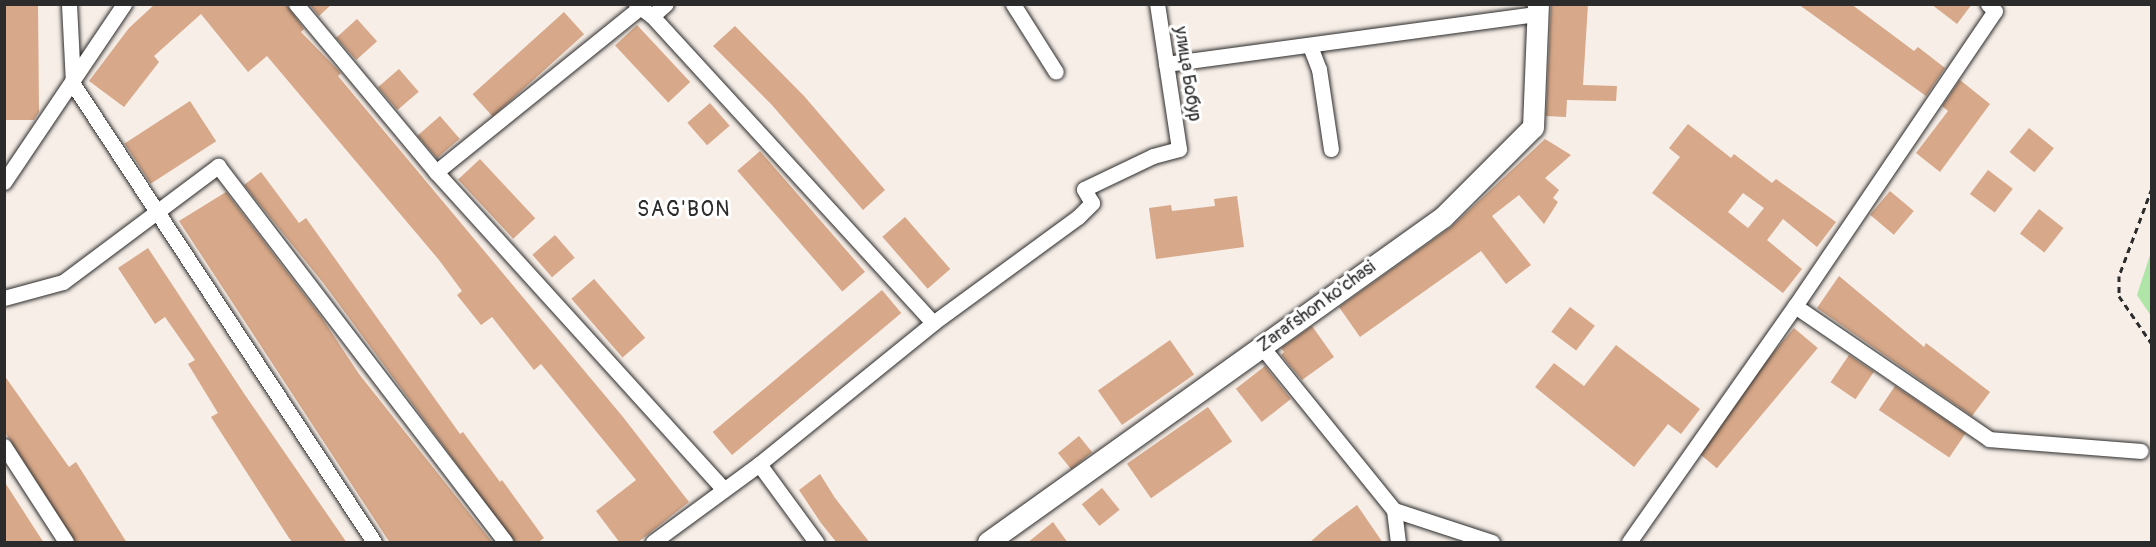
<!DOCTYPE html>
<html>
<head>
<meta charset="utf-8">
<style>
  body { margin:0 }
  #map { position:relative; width:2156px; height:547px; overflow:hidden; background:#f7eee7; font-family:Pangolin,sans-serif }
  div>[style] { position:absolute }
  .green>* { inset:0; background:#afe5a7 }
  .building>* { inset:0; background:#d7a889; transform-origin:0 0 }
  .path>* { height:3px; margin-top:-1.5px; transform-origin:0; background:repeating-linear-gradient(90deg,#2b2b2b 0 6px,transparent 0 10.5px) }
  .roads { filter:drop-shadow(0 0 2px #2b2b2b) drop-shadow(0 0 2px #2b2b2b) }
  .street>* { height:15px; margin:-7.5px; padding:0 7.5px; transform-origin:7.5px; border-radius:7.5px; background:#fff }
  .secondary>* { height:21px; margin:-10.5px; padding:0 10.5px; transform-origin:10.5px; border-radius:10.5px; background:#fff }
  span { translate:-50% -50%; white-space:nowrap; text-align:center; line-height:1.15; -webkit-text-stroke:6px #fff; paint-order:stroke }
  .street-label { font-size:18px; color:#2b2b2b }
  .quarter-label { font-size:21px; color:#2b2b2b; letter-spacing:1.5px }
  .frame { position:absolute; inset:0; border:6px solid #2b2b2b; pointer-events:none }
</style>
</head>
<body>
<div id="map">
  <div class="green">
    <div style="clip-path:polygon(2151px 252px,2151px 316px,2137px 295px)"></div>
  </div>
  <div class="building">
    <div style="clip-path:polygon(4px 4px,38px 4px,39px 112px,34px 120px,4px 120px)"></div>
    <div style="clip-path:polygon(155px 4px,286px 4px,304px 29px,301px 32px,341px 73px,338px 76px,623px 417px,689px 502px,637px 543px,620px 543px,596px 511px,636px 480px,541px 364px,534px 370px,492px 317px,481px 325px,457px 295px,462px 291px,439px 260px,267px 56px,248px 72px,201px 14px,154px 56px,159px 62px,124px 107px,89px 81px,129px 28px)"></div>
    <div style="clip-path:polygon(309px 4px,332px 4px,319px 16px)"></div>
    <div style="clip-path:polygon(1551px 4px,1588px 4px,1583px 85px,1617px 86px,1616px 101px,1567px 100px,1566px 117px,1546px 116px)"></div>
    <div style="clip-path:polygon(1798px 4px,1851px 4px,1914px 51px,1918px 47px,1945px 68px,1926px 96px)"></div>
    <div style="clip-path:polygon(1931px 4px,1972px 4px,1957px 24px)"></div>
    <div style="left:564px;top:12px;width:30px;height:123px;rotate:48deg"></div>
    <div style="left:357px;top:19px;width:30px;height:28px;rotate:48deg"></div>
    <div style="left:637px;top:25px;width:78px;height:30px;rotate:47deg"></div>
    <div style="clip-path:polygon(735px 26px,804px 96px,885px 190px,863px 210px,771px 104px,713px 46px)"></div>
    <div style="left:399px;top:69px;width:30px;height:28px;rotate:49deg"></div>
    <div style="clip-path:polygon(1960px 80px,1990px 104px,1940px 172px,1916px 153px,1948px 111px,1942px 106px)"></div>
    <div style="left:190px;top:101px;width:48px;height:78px;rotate:57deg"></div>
    <div style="left:710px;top:103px;width:30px;height:30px;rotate:49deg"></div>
    <div style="left:440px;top:116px;width:30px;height:30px;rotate:49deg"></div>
    <div style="clip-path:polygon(evenodd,1688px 124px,1731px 158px,1734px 154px,1772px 183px,1776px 179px,1836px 222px,1817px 247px,1783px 219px,1767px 240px,1802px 269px,1783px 293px,1652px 193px,1680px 157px,1669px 148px,1688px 124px,1743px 193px,1764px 208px,1748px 228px,1728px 212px,1743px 193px)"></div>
    <div style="left:2029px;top:128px;width:32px;height:31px;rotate:39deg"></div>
    <div style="clip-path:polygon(1545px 139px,1571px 155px,1545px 178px,1559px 190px,1553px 198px,1558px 202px,1544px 224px,1519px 195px,1492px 216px,1531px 265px,1506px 284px,1481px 251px,1360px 337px,1339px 307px,1451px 227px)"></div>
    <div style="left:760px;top:151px;width:160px;height:30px;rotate:49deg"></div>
    <div style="left:480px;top:159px;width:81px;height:30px;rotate:47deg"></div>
    <div style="left:1988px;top:170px;width:31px;height:30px;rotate:37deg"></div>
    <div style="clip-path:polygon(261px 172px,299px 223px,306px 218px,460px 434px,463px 432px,500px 482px,502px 480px,544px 538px,537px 543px,515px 543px,324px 284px,244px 185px)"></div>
    <div style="left:1890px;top:191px;width:31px;height:31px;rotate:40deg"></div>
    <div style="clip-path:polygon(226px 192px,322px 318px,359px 374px,493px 543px,390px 543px,179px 221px)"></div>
    <div style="clip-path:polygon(1237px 196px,1244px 247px,1156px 259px,1149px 208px,1171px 205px,1172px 211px,1215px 206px,1214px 199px)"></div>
    <div style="left:2039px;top:209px;width:31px;height:31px;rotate:38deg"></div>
    <div style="left:905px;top:217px;width:69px;height:30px;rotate:49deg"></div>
    <div style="left:555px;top:235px;width:30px;height:30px;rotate:49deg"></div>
    <div style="clip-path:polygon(148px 248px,245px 395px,347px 543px,293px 543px,289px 538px,211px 417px,218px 413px,188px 364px,195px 360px,165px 317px,155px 324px,118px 268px)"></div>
    <div style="clip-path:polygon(1839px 276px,1924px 347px,1926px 343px,1990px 392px,1972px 416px,1817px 308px)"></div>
    <div style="left:594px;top:279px;width:78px;height:30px;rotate:49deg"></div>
    <div style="left:882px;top:290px;width:30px;height:221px;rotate:50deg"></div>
    <div style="left:1570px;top:307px;width:31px;height:31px;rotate:37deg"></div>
    <div style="clip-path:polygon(1312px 326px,1334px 357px,1302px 380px,1281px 355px,1284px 352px,1281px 348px)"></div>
    <div style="left:1794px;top:328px;width:31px;height:157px;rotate:40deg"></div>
    <div style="left:1170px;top:340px;width:42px;height:88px;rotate:55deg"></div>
    <div style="clip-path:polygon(1616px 345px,1700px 409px,1681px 434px,1668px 424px,1634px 467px,1535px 387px,1554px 363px,1584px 386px)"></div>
    <div style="left:1849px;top:355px;width:30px;height:33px;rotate:34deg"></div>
    <div style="left:1265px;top:366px;width:42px;height:37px;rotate:52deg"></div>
    <div style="clip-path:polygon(4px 375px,69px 467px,76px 462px,127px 543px,76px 543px,4px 431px)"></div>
    <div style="left:1895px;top:386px;width:85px;height:29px;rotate:34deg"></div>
    <div style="left:1208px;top:407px;width:42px;height:99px;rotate:55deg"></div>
    <div style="left:1079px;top:436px;width:21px;height:27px;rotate:51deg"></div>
    <div style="clip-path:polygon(820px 474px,835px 498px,870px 543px,837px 543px,821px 523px,799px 490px)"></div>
    <div style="clip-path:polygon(4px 481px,31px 523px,44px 543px,4px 543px)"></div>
    <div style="left:1102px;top:488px;width:28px;height:26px;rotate:51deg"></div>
    <div style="clip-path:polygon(1357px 505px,1383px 543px,1309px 543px,1326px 528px)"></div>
    <div style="clip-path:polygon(1053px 522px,1068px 543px,1027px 543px)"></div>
  </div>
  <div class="path">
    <div style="left:2152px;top:188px;width:94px;rotate:110.6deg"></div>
    <div style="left:2119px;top:276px;width:20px;rotate:90deg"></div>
    <div style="left:2119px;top:296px;width:58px;rotate:55.5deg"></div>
  </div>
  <div class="roads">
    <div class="street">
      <div style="left:69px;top:4px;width:80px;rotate:87.1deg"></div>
      <div style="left:73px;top:84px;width:548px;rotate:56.69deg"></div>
      <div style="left:296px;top:4px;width:219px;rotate:50.2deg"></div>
      <div style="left:436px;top:172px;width:428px;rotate:47.8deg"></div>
      <div style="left:636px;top:4px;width:20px;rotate:37deg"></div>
      <div style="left:652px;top:16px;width:416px;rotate:47.5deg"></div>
      <div style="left:1013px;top:4px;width:80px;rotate:57.7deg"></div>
      <div style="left:652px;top:16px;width:18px;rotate:-41deg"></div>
      <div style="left:1310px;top:46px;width:25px;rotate:69deg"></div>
      <div style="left:1319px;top:69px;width:81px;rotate:81.5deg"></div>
      <div style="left:1166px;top:64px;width:375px;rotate:-7.7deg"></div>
      <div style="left:436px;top:172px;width:261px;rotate:-38.9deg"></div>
      <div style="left:4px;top:182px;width:215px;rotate:-56deg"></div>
      <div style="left:4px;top:298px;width:61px;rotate:-15.2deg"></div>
      <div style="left:63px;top:282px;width:194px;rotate:-36.8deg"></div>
      <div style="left:218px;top:166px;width:473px;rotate:52.6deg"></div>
      <div style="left:1795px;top:306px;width:235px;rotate:34.4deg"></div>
      <div style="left:1989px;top:439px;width:152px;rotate:4.5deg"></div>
      <div style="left:1262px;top:347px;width:210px;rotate:51deg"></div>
      <div style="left:1394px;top:510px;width:32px;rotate:83deg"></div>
      <div style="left:4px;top:446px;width:114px;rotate:57.1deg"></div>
      <div style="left:759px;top:464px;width:97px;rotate:53.8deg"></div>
      <div style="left:1394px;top:510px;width:103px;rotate:18.1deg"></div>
      <div style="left:653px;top:542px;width:132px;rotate:-36.3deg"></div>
      <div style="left:759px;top:464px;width:224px;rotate:-39deg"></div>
      <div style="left:933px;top:323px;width:180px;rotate:-36.2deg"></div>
      <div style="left:1078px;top:217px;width:20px;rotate:-45deg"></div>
      <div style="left:1092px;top:203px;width:16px;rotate:-120deg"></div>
      <div style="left:1084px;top:189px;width:76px;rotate:-25.6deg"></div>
      <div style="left:1153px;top:156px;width:27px;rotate:-15deg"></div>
      <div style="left:1179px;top:149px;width:147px;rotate:-98.6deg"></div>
      <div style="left:1629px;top:542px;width:289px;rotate:-54.9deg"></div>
      <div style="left:1795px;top:306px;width:356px;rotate:-55.9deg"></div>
      <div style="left:1995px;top:11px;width:10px;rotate:-135deg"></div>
    </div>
    <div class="secondary">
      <div style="left:988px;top:542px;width:559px;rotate:-35.54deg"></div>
      <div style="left:1443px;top:217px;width:127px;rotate:-45deg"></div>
      <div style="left:1533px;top:127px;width:123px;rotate:-87.7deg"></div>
    </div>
  </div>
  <div class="street-label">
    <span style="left:1187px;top:74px;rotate:81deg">улица Бобур</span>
    <span style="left:1317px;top:307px;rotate:-36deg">Zarafshon ko'chasi</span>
  </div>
  <div class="quarter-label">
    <span style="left:684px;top:210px">SAG'BON</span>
  </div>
  <div class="frame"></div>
</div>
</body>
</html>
